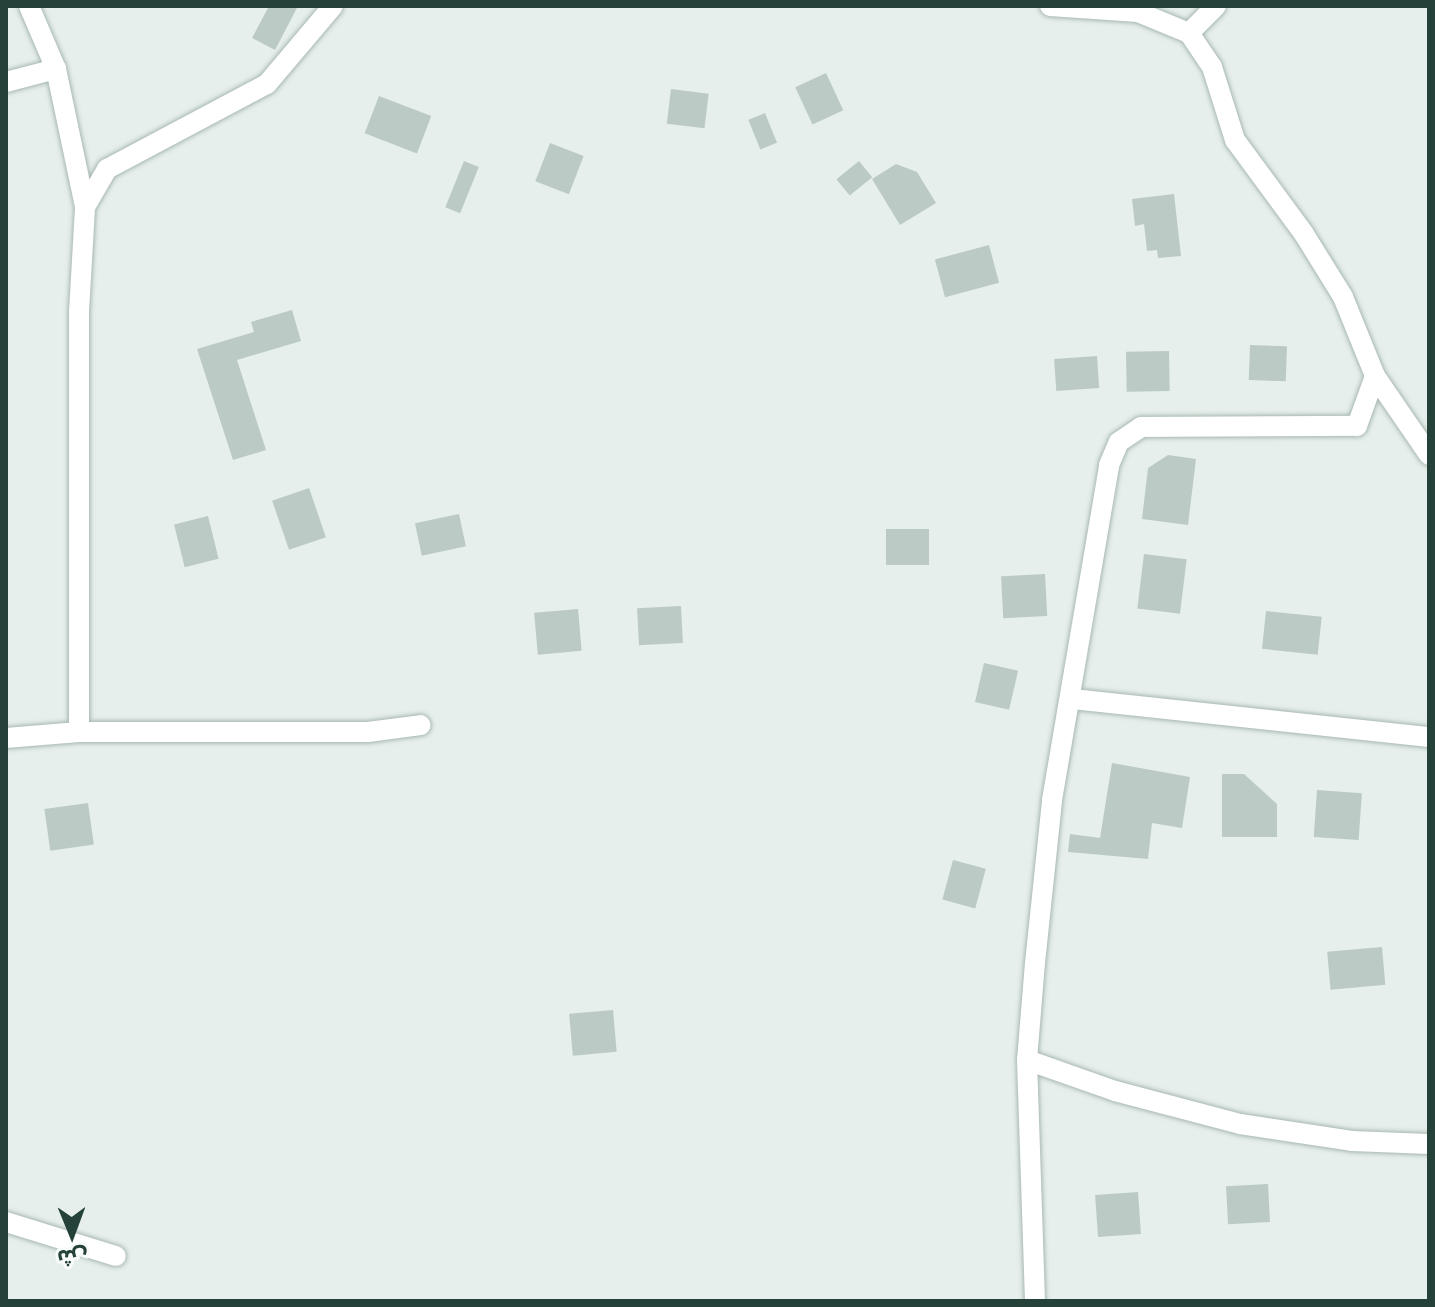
<!DOCTYPE html>
<html>
<head>
<meta charset="utf-8">
<style>
  body { margin:0 }
  #map { position:relative; width:1435px; height:1307px; overflow:hidden; background:#e6efeb; font-family:"Open Sans","Noto Sans Arabic",sans-serif }
  div>[style] { position:absolute }
  .building>* { inset:0; background:#bbcac4; transform-origin:0 0 }
  .roads { filter:drop-shadow(0 0 2px #a8b8b2) drop-shadow(0 0 2px #a8b8b2) }
  .street>* { height:20px; margin:-10px; padding:0 10px; transform-origin:10px; border-radius:10px; background:#fff }
  span { translate:-50% -50%; white-space:nowrap; text-align:center; line-height:1.15; -webkit-text-stroke:8px #f7fbf9; paint-order:stroke }
  .frame { position:absolute; inset:0; border:8px solid #24423a; pointer-events:none }
  .north { position:absolute; left:32px; top:1195px; width:80px; height:80px; -webkit-text-stroke:6px #f7fbf9; paint-order:stroke; rotate:179deg; font-size:22px; font-weight:700; line-height:32px; text-align:center; color:#24423a }
  .north::after { content:''; display:block; margin:auto; width:28px; height:36px; background:#24423a; clip-path:polygon(50% 0,100% 100%,50% 72%,0 100%) }
</style>
</head>
<body>
<div id="map">
  <div class="building">
    <div style="clip-path:polygon(269px 6px,298px 6px,275px 50px,252px 38px)"></div>
    <div style="left:826px;top:73px;width:41px;height:34px;rotate:65deg"></div>
    <div style="left:671px;top:89px;width:38px;height:35px;rotate:7deg"></div>
    <div style="left:379px;top:96px;width:56px;height:40px;rotate:21deg"></div>
    <div style="left:765px;top:113px;width:32px;height:18px;rotate:68deg"></div>
    <div style="left:550px;top:143px;width:36px;height:41px;rotate:21deg"></div>
    <div style="left:464px;top:161px;width:16px;height:50px;rotate:22deg"></div>
    <div style="left:859px;top:161px;width:21px;height:29px;rotate:51deg"></div>
    <div style="clip-path:polygon(896px 164px,917px 172px,936px 203px,900px 225px,872px 179px)"></div>
    <div style="clip-path:polygon(1174px 194px,1181px 256px,1158px 258px,1157px 250px,1147px 251px,1144px 224px,1135px 226px,1132px 199px)"></div>
    <div style="left:989px;top:245px;width:39px;height:56px;rotate:75deg"></div>
    <div style="clip-path:polygon(292px 310px,301px 341px,237px 360px,266px 450px,233px 460px,197px 349px,254px 332px,251px 322px)"></div>
    <div style="left:1250px;top:345px;width:37px;height:35px;rotate:2deg"></div>
    <div style="left:1169px;top:351px;width:40px;height:43px;rotate:89deg"></div>
    <div style="left:1097px;top:356px;width:32px;height:43px;rotate:86deg"></div>
    <div style="clip-path:polygon(1168px 455px,1196px 459px,1188px 525px,1142px 519px,1148px 468px)"></div>
    <div style="left:309px;top:488px;width:52px;height:39px;rotate:71deg"></div>
    <div style="left:459px;top:514px;width:33px;height:45px;rotate:78deg"></div>
    <div style="left:208px;top:516px;width:44px;height:35px;rotate:76deg"></div>
    <div style="left:886px;top:529px;width:43px;height:36px"></div>
    <div style="left:1144px;top:554px;width:43px;height:55px;rotate:7deg"></div>
    <div style="left:1045px;top:574px;width:42px;height:44px;rotate:87deg"></div>
    <div style="left:681px;top:606px;width:37px;height:44px;rotate:87deg"></div>
    <div style="left:578px;top:609px;width:42px;height:44px;rotate:85deg"></div>
    <div style="left:1266px;top:611px;width:56px;height:38px;rotate:6deg"></div>
    <div style="left:984px;top:663px;width:35px;height:40px;rotate:13deg"></div>
    <div style="clip-path:polygon(1112px 763px,1190px 777px,1182px 828px,1152px 823px,1148px 859px,1068px 852px,1070px 834px,1100px 838px)"></div>
    <div style="clip-path:polygon(1222px 774px,1244px 774px,1277px 804px,1277px 837px,1222px 837px)"></div>
    <div style="left:1317px;top:790px;width:45px;height:47px;rotate:4deg"></div>
    <div style="left:88px;top:803px;width:42px;height:44px;rotate:82deg"></div>
    <div style="left:953px;top:860px;width:34px;height:41px;rotate:15deg"></div>
    <div style="left:1382px;top:947px;width:38px;height:55px;rotate:85deg"></div>
    <div style="left:613px;top:1010px;width:42px;height:44px;rotate:85deg"></div>
    <div style="left:1268px;top:1184px;width:38px;height:42px;rotate:87deg"></div>
    <div style="left:1138px;top:1192px;width:42px;height:43px;rotate:86deg"></div>
  </div>
  <div class="roads">
    <div class="street">
      <div style="left:29px;top:6px;width:69px;rotate:66.8deg"></div>
      <div style="left:56px;top:69px;width:141px;rotate:78.1deg"></div>
      <div style="left:1050px;top:6px;width:88px;rotate:3.9deg"></div>
      <div style="left:1138px;top:12px;width:55px;rotate:22.4deg"></div>
      <div style="left:1189px;top:33px;width:41px;rotate:55.9deg"></div>
      <div style="left:1212px;top:67px;width:77px;rotate:72.5deg"></div>
      <div style="left:1235px;top:140px;width:117px;rotate:53.7deg"></div>
      <div style="left:1304px;top:234px;width:74px;rotate:58.2deg"></div>
      <div style="left:1343px;top:297px;width:85px;rotate:67.9deg"></div>
      <div style="left:1375px;top:376px;width:96px;rotate:55.6deg"></div>
      <div style="left:1189px;top:33px;width:38px;rotate:-45deg"></div>
      <div style="left:6px;top:82px;width:52px;rotate:-14.6deg"></div>
      <div style="left:1073px;top:699px;width:358px;rotate:6.1deg"></div>
      <div style="left:79px;top:732px;width:420px;rotate:-90deg"></div>
      <div style="left:79px;top:312px;width:105px;rotate:-86.7deg"></div>
      <div style="left:85px;top:207px;width:44px;rotate:-59.9deg"></div>
      <div style="left:107px;top:169px;width:181px;rotate:-28deg"></div>
      <div style="left:267px;top:84px;width:102px;rotate:-49.8deg"></div>
      <div style="left:6px;top:738px;width:73px;rotate:-4.7deg"></div>
      <div style="left:79px;top:732px;width:289px"></div>
      <div style="left:368px;top:732px;width:53px;rotate:-7.5deg"></div>
      <div style="left:1027px;top:1060px;width:93px;rotate:19.4deg"></div>
      <div style="left:1115px;top:1091px;width:129px;rotate:14.8deg"></div>
      <div style="left:1240px;top:1124px;width:113px;rotate:8.6deg"></div>
      <div style="left:1352px;top:1141px;width:77px;rotate:2.2deg"></div>
      <div style="left:6px;top:1222px;width:115px;rotate:17.2deg"></div>
      <div style="left:1035px;top:1301px;width:241px;rotate:-91.9deg"></div>
      <div style="left:1027px;top:1060px;width:97px;rotate:-85.3deg"></div>
      <div style="left:1035px;top:963px;width:164px;rotate:-84deg"></div>
      <div style="left:1052px;top:800px;width:340px;rotate:-80.3deg"></div>
      <div style="left:1109px;top:465px;width:25px;rotate:-67deg"></div>
      <div style="left:1119px;top:442px;width:27px;rotate:-34deg"></div>
      <div style="left:1141px;top:427px;width:216px;rotate:-0.3deg"></div>
      <div style="left:1357px;top:426px;width:53px;rotate:-70.2deg"></div>
    </div>
  </div>
  <div class="frame"></div>
  <div class="north">ش</div>
</div>
</body>
</html>
